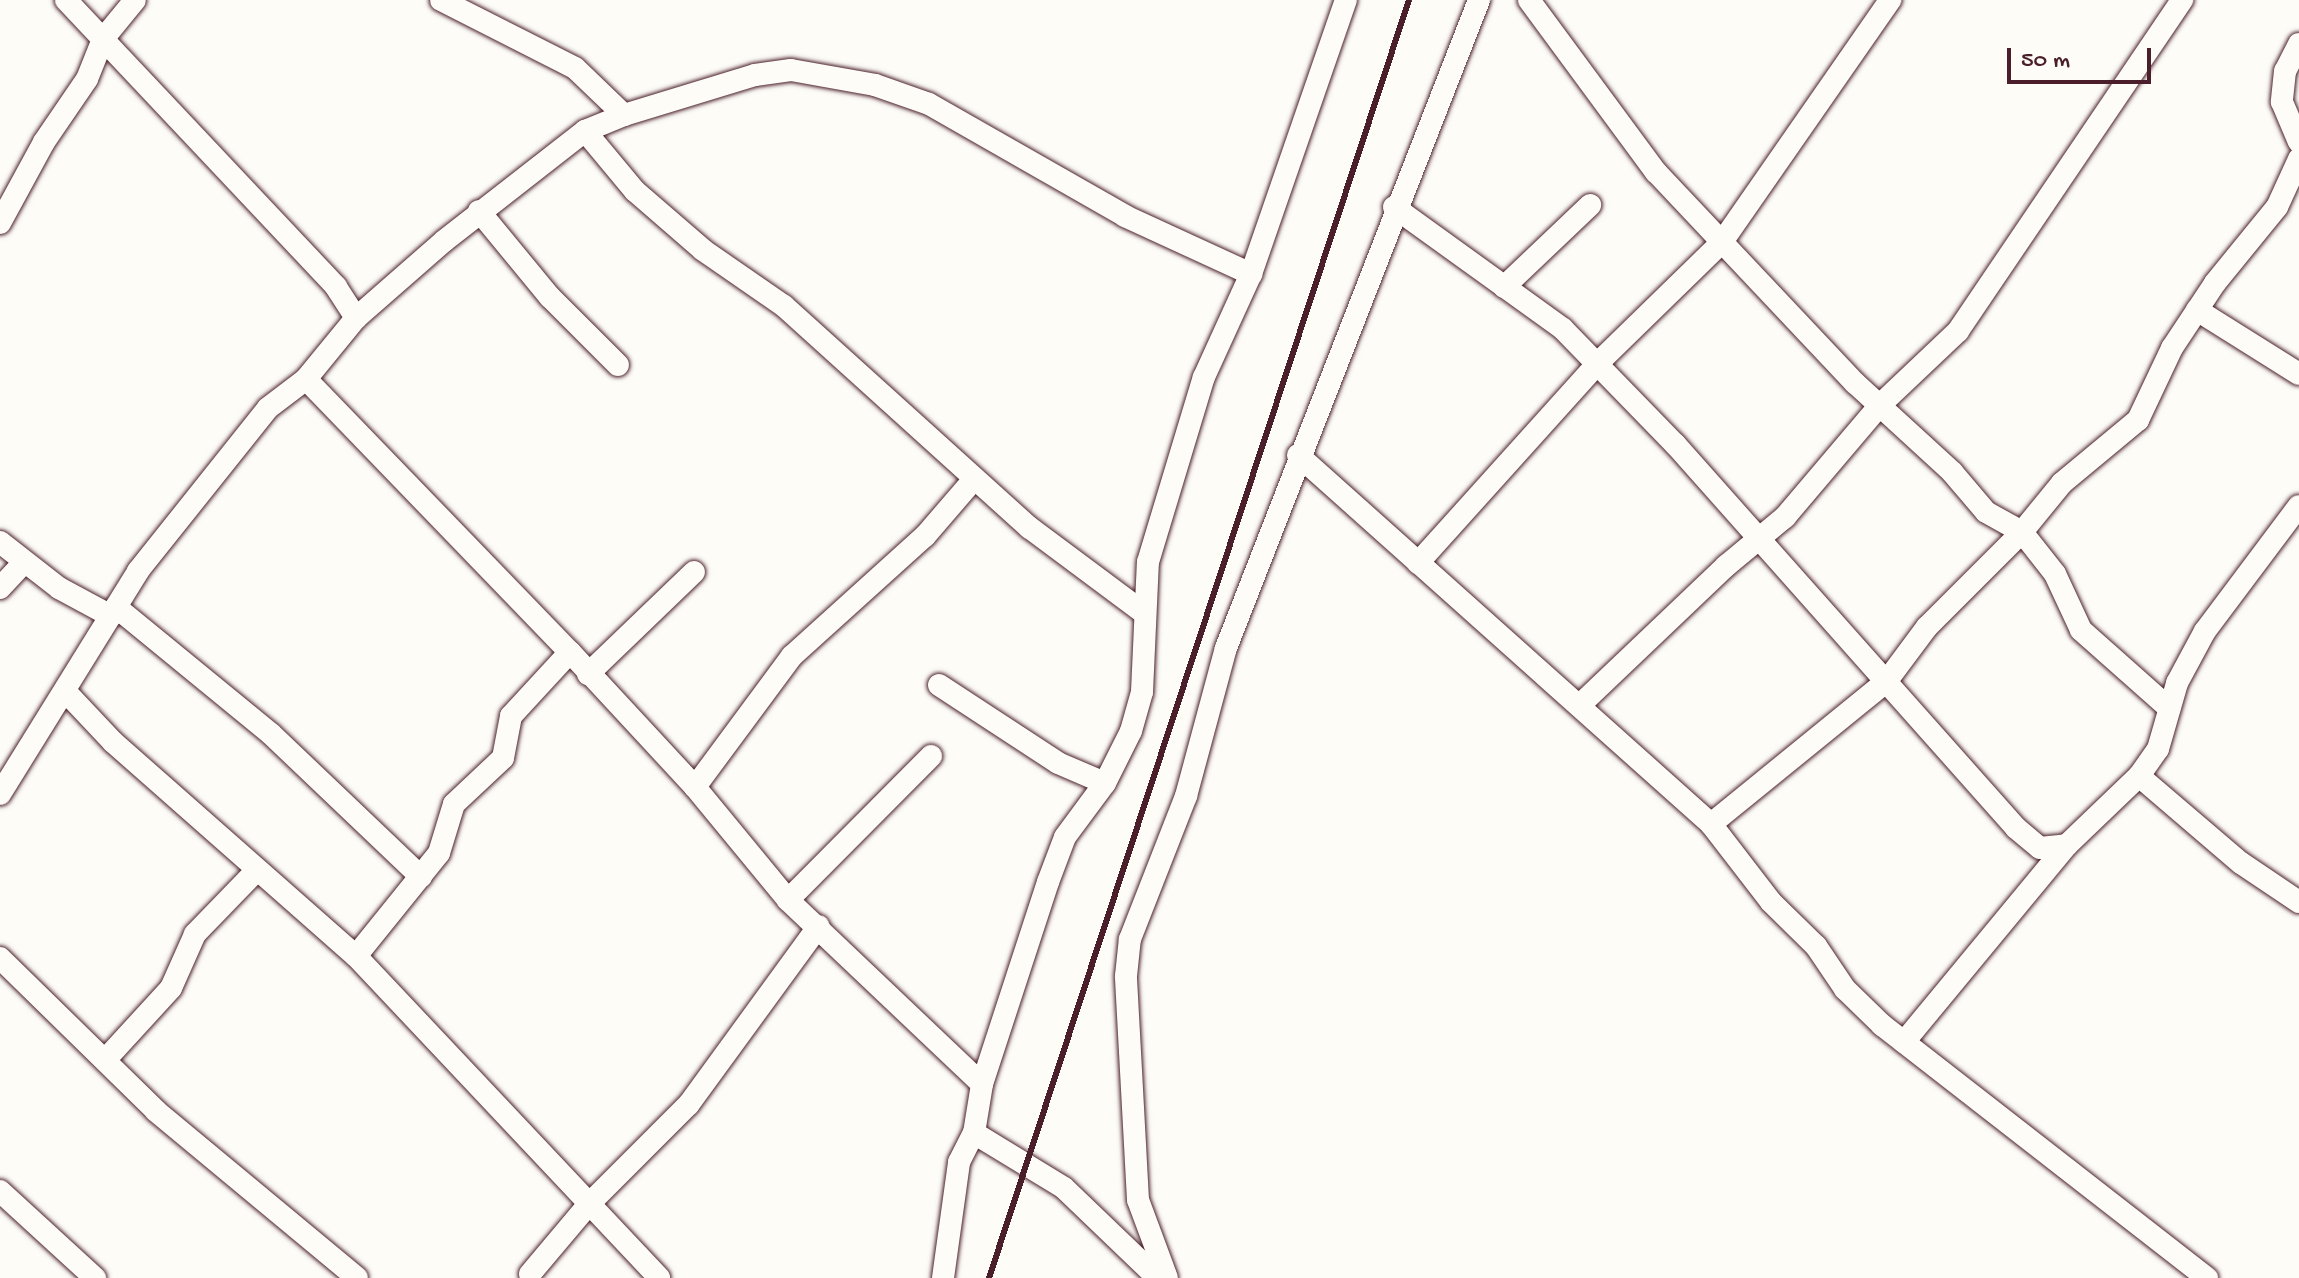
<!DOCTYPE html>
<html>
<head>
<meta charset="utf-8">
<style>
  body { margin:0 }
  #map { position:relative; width:2299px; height:1278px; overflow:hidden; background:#fdfcf7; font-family:"Gochi Hand",sans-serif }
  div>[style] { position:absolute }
  .roads { filter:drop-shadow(0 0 2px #4a1f2b) drop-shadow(0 0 2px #4a1f2b) }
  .minor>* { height:22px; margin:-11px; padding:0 11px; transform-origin:11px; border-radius:11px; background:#fdfcf7 }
  .rail>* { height:6px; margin:-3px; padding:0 3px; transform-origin:3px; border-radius:3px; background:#4a1f2b }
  span { translate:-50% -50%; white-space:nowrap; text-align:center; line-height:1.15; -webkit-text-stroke:6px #fdfcf7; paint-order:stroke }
  .scale { position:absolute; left:2007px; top:48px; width:144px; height:36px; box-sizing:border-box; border:4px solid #4a1f2b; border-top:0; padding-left:10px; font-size:24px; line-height:28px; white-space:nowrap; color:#4a1f2b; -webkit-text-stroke:6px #fdfcf7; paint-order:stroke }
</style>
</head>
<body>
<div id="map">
  <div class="roads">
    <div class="minor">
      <div style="left:66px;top:0;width:394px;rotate:46.7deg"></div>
      <div style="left:336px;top:287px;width:37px;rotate:57deg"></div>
      <div style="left:441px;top:0;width:150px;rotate:26.9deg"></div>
      <div style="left:575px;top:68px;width:68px;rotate:43.8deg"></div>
      <div style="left:1529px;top:0;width:214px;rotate:53.6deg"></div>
      <div style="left:1656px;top:172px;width:290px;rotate:46.7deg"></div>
      <div style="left:1855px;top:383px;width:132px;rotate:42.5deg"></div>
      <div style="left:1952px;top:472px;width:52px;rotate:49.6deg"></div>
      <div style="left:1986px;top:512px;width:41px;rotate:29.1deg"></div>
      <div style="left:2022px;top:532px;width:53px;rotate:51.8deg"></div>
      <div style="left:2055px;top:574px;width:62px;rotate:65.1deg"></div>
      <div style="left:2081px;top:630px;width:118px;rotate:41.6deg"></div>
      <div style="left:2299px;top:44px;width:30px;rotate:117deg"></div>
      <div style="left:2285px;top:71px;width:31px;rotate:96deg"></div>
      <div style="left:2282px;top:102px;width:43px;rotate:67deg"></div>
      <div style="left:585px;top:131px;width:78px;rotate:50.2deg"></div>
      <div style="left:635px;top:191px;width:90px;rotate:40.9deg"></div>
      <div style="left:703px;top:250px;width:98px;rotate:34.7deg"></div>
      <div style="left:784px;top:306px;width:331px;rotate:42.1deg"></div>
      <div style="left:1030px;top:528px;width:142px;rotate:36.7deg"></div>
      <div style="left:1394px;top:207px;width:208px;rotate:35.8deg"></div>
      <div style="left:1563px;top:329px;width:161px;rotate:45.8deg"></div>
      <div style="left:1675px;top:444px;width:514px;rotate:48.39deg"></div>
      <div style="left:2016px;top:828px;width:31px;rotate:40deg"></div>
      <div style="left:2040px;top:848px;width:27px;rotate:-6deg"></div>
      <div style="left:479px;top:211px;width:112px;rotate:50.5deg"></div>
      <div style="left:550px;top:297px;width:96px;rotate:45deg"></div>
      <div style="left:0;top:223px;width:92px;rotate:-61.5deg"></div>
      <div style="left:44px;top:142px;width:76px;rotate:-55.7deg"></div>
      <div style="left:87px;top:79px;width:43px;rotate:-68.2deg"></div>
      <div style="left:103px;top:39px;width:50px;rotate:-50.6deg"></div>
      <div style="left:1504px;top:287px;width:119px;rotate:-43.6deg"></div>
      <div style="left:2197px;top:310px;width:120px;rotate:32.1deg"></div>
      <div style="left:306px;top:379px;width:380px;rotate:46deg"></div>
      <div style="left:570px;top:652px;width:184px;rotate:47.2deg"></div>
      <div style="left:695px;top:787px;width:146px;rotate:50.5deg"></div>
      <div style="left:788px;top:900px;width:267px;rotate:43.5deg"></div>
      <div style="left:1298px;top:455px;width:554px;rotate:41.78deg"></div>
      <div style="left:1711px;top:824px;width:98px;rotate:52.4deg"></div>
      <div style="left:1771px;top:902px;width:63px;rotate:44.4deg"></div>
      <div style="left:1816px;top:946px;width:52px;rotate:56deg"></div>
      <div style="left:1845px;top:989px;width:52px;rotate:44.2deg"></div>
      <div style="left:1882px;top:1025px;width:412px;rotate:37.9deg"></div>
      <div style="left:0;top:542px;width:75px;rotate:37.9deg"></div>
      <div style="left:59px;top:588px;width:59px;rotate:28.3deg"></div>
      <div style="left:1418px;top:563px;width:268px;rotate:-48deg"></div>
      <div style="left:1597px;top:364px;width:175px;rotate:-44.3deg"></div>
      <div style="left:1722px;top:242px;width:295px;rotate:-55.2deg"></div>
      <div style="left:0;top:588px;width:35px;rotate:-47deg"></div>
      <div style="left:116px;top:607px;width:200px;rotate:39.3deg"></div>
      <div style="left:271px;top:734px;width:207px;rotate:43.6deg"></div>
      <div style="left:588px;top:674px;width:147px;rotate:-43.9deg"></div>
      <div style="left:939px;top:685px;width:142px;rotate:33.2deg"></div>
      <div style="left:1058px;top:763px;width:51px;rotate:23.1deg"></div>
      <div style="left:65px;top:691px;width:70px;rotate:46.7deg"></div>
      <div style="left:113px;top:742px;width:324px;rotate:41.4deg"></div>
      <div style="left:356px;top:956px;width:442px;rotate:46.7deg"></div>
      <div style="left:1580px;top:705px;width:202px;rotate:-43.6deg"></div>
      <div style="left:1726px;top:566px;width:77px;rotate:-39.7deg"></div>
      <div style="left:1785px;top:517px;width:145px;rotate:-49.7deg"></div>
      <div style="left:1879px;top:406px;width:109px;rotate:-43.5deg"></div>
      <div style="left:1958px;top:331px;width:400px;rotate:-55.9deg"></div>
      <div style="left:2139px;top:776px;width:134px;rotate:40.5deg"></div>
      <div style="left:2241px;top:863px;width:70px;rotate:33.9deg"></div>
      <div style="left:695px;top:787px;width:163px;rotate:-53.5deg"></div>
      <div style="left:792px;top:656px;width:179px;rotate:-42.1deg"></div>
      <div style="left:925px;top:536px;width:75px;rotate:-49.3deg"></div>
      <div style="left:0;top:794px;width:262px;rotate:-58.2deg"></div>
      <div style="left:138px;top:571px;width:208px;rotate:-51.4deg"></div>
      <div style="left:268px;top:408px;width:48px;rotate:-37.3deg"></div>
      <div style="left:306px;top:379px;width:79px;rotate:-50.7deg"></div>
      <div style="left:356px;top:318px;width:117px;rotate:-41.2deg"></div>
      <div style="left:444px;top:241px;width:179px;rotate:-38deg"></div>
      <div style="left:585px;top:131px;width:42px;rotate:-22.3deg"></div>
      <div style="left:624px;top:115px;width:137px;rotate:-17deg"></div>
      <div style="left:755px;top:75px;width:36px;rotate:-8deg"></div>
      <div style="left:791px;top:70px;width:85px;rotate:10.1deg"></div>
      <div style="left:875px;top:85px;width:57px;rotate:19.4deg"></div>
      <div style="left:929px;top:104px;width:226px;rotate:29.7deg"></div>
      <div style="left:1125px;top:216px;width:139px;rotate:24.7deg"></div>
      <div style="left:1711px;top:824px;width:225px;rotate:-39.1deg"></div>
      <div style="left:1886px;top:682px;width:69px;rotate:-53.3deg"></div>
      <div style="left:1927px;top:627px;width:134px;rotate:-45deg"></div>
      <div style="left:2022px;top:532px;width:63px;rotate:-50.8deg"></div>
      <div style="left:2062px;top:483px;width:99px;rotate:-39.7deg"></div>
      <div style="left:2138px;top:420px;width:80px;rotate:-64.7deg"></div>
      <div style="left:2172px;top:348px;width:78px;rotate:-56.5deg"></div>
      <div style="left:2215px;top:283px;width:98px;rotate:-50.8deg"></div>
      <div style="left:2277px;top:207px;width:53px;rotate:-65.4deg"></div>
      <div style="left:788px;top:900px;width:203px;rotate:-45.2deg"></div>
      <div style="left:356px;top:956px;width:132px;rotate:-51.1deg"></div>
      <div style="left:439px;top:853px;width:51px;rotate:-73deg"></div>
      <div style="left:454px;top:804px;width:67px;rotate:-43.2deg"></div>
      <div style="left:503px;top:758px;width:43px;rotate:-79.2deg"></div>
      <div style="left:511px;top:716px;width:87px;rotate:-47.3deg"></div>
      <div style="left:0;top:958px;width:219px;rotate:44.4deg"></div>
      <div style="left:156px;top:1111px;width:261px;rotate:39.7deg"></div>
      <div style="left:1904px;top:1042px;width:256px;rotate:-50.4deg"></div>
      <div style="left:2067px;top:845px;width:100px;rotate:-43.8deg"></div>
      <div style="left:2139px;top:776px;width:33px;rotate:-55deg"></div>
      <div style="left:2158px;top:749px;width:69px;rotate:-73.9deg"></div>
      <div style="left:2177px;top:683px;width:59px;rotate:-61.7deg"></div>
      <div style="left:2205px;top:631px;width:156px;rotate:-53.1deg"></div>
      <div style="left:106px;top:1059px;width:96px;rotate:-47.5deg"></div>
      <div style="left:171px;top:988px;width:59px;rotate:-66deg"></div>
      <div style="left:195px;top:934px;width:89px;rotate:-45.9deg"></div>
      <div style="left:974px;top:1133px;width:105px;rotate:31.4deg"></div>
      <div style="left:1064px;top:1188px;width:130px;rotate:43.8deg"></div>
      <div style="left:0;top:1191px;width:129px;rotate:42.5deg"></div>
      <div style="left:530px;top:1274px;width:92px;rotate:-49.9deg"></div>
      <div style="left:589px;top:1204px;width:141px;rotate:-45deg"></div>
      <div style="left:689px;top:1104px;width:220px;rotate:-53.9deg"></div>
      <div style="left:943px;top:1278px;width:117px;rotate:-82.1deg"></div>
      <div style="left:959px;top:1162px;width:33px;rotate:-63deg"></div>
      <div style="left:974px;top:1133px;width:50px;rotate:-80.7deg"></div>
      <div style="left:982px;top:1084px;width:213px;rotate:-71.9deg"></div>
      <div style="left:1048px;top:882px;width:48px;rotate:-69.3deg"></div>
      <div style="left:1065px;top:837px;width:67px;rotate:-53.5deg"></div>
      <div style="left:1105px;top:783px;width:58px;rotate:-63.4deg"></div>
      <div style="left:1131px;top:731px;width:41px;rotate:-74.2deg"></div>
      <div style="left:1142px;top:692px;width:130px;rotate:-87.4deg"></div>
      <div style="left:1148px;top:562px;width:193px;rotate:-73.2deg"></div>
      <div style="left:1204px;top:377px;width:113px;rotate:-65.5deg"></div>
      <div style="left:1251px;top:274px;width:290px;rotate:-70.9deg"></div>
      <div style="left:1167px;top:1278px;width:83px;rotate:-110.4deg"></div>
      <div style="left:1138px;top:1200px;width:224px;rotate:-93.1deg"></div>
      <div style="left:1126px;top:976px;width:37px;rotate:-84deg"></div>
      <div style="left:1130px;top:939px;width:154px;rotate:-68.6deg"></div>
      <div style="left:1186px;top:796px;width:153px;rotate:-74.9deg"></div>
      <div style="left:1226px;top:648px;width:696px;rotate:-68.67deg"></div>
    </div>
  </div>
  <div class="rail">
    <div style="left:989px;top:1278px;width:1345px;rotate:-71.81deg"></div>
  </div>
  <div class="scale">50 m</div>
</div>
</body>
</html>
